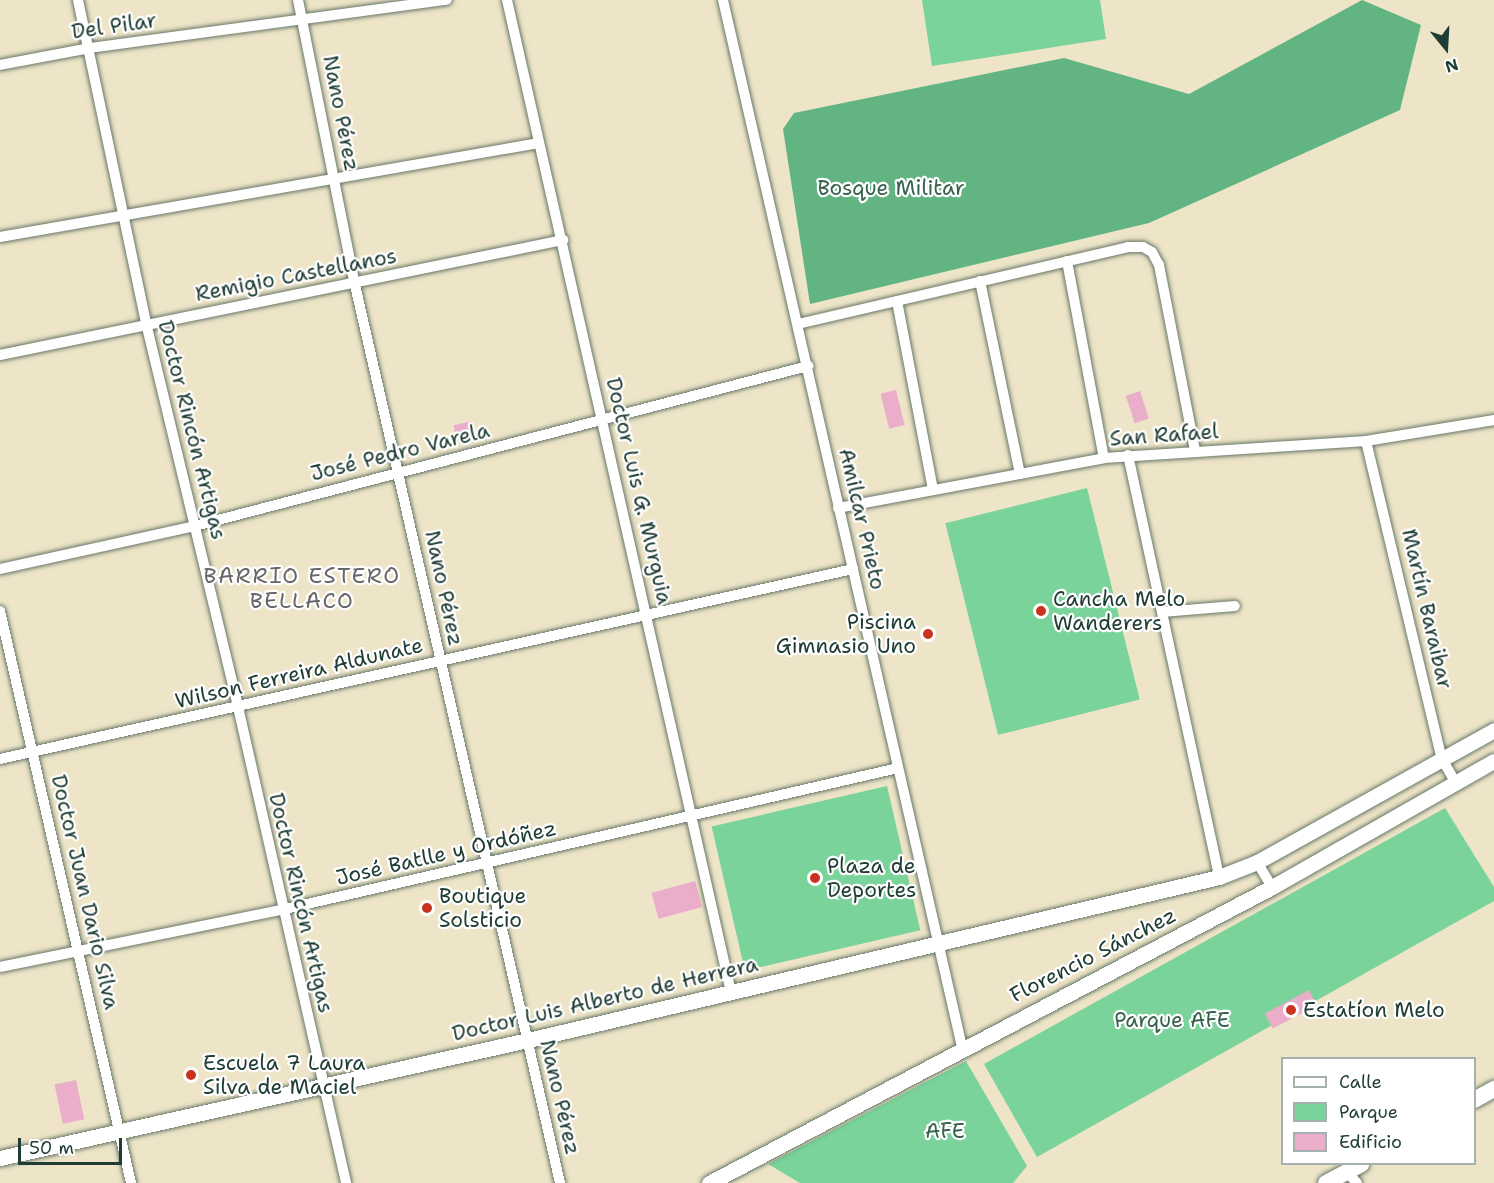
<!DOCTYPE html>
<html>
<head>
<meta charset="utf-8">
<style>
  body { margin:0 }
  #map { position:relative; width:1494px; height:1183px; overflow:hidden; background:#eee5c8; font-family:"Shantell Sans",sans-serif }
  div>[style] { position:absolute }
  .green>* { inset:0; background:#79d39a; transform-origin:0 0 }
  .forest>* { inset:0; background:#62b582 }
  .building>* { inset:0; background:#eaaeca; transform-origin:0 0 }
  .roads { filter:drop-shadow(0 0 2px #677868) drop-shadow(0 0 2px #677868) }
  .street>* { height:10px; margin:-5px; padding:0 5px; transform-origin:5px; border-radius:5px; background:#fff }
  .secondary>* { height:15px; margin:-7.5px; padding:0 7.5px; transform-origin:7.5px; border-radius:7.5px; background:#fff }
  .primary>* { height:16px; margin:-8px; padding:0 8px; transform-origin:8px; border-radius:8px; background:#fff }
  .dots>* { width:16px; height:16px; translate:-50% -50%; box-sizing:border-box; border:3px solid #fff; border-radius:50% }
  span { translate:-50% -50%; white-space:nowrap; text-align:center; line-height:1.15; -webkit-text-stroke:4.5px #fff; paint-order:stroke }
  .street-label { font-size:21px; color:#1f3d34 }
  .park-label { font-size:21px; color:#36624e }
  .poi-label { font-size:21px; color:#1f3d34 }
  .left { translate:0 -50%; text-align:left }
  .right { translate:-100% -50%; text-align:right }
  .neighbourhood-label { font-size:22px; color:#666568; letter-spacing:1.5px }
  .legend { position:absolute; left:1281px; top:1057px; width:195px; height:108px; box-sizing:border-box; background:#fff; border:2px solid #a5b1ae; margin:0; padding:8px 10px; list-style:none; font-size:18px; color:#1f3d34 }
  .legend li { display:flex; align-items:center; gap:12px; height:30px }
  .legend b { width:30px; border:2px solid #a5b1ae }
  .north { position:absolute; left:1416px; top:18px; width:60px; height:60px; -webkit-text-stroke:4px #fff; paint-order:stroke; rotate:162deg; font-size:16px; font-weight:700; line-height:24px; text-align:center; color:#1f3d34 }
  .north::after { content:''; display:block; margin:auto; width:21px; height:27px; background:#1f3d34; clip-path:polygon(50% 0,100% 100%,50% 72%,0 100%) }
  .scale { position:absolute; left:18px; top:1138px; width:104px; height:27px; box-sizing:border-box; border:3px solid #1f3d34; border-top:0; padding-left:8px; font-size:18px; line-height:21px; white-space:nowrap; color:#1f3d34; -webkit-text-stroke:4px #fff; paint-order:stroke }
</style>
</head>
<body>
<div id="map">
  <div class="green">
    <div style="clip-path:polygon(922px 0,1100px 0,1106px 39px,932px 66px)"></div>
    <div style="left:1087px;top:488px;width:218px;height:146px;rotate:76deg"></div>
    <div style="left:887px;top:786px;width:148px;height:180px;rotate:77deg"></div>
    <div style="clip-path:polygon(1445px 808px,1494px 887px,1494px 901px,1037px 1157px,984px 1064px)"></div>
    <div style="clip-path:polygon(966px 1061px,1027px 1166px,1013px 1183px,800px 1183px,768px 1164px)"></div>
  </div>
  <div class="forest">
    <div style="clip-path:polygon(1362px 0,1421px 25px,1400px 110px,1149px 223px,810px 304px,783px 129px,794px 113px,1064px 58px,1189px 94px)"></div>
  </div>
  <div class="building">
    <div style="left:896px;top:390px;width:36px;height:16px;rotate:76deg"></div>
    <div style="left:1140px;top:391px;width:29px;height:15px;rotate:72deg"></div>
    <div style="left:472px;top:421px;width:17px;height:19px;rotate:77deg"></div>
    <div style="left:695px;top:881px;width:27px;height:45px;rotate:75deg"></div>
    <div style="left:1309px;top:990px;width:17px;height:50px;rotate:62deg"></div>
    <div style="left:76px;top:1080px;width:40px;height:22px;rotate:78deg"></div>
  </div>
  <div class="roads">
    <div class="street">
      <div style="left:78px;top:0;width:330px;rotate:78.1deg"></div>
      <div style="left:146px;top:323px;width:395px;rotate:76.5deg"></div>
      <div style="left:238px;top:707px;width:488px;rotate:77.2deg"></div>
      <div style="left:298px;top:0;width:291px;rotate:78.7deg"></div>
      <div style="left:355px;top:285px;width:921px;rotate:77.14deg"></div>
      <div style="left:507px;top:0;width:1017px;rotate:77.28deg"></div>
      <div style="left:723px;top:0;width:1074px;rotate:77.14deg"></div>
      <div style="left:0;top:65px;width:92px;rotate:-10.7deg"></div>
      <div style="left:90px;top:48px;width:360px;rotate:-7.7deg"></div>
      <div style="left:0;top:237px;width:547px;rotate:-9.89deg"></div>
      <div style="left:1067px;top:261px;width:200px;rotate:79.4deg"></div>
      <div style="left:980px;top:281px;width:197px;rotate:78.3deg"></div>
      <div style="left:897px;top:301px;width:192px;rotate:79.2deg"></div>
      <div style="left:798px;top:324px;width:339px;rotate:-13.1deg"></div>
      <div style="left:1128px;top:247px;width:15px"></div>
      <div style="left:1143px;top:247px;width:10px;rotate:29deg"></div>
      <div style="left:1152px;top:252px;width:15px;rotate:62deg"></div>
      <div style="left:1159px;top:265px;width:188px;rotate:79deg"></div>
      <div style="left:0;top:355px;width:575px;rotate:-11.54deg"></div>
      <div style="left:1366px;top:441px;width:327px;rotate:76.6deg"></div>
      <div style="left:1442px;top:759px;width:28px;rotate:60deg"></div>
      <div style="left:1128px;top:455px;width:432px;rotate:77.8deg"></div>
      <div style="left:838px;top:508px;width:271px;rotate:-10.6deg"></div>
      <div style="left:1104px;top:458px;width:263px;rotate:-3.7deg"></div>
      <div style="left:1366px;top:441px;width:130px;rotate:-9.3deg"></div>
      <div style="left:0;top:569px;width:200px;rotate:-12.4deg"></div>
      <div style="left:195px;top:526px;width:634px;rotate:-14.63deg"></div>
      <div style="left:0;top:611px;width:587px;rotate:77.1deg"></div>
      <div style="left:1162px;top:612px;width:73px;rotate:-4.7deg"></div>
      <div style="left:0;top:759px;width:874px;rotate:-12.56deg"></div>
      <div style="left:1257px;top:862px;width:29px;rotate:59deg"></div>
      <div style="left:0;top:967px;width:287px;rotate:-11.5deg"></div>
      <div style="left:281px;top:910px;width:633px;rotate:-12.96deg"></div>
      <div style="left:1347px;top:1172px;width:15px;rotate:48deg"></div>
    </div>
    <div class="secondary">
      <div style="left:0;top:1158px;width:541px;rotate:-12.6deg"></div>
      <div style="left:528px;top:1040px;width:710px;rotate:-13.27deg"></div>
      <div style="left:1219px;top:877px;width:41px;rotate:-21.5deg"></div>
      <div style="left:1257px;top:862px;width:271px;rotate:-29.1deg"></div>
      <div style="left:709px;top:1183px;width:636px;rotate:-27.73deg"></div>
      <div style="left:1272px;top:887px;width:255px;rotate:-29.6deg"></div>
    </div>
    <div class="primary">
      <div style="left:1474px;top:1100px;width:23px;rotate:-29deg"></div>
      <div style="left:1326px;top:1183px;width:40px;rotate:-28deg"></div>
    </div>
  </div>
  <div class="dots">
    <div style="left:1041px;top:611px;background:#c8321e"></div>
    <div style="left:928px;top:634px;background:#c8321e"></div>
    <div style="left:815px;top:878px;background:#c8321e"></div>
    <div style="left:427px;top:908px;background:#c8321e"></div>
    <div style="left:1291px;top:1010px;background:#c8321e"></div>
    <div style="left:191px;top:1075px;background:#c8321e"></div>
  </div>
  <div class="street-label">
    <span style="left:114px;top:26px;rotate:-8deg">Del Pilar</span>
    <span style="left:341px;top:113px;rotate:79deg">Nano Pérez</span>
    <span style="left:296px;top:275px;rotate:-11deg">Remigio Castellanos</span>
    <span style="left:192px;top:430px;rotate:76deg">Doctor Rincón Artigas</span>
    <span style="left:1164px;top:435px;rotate:-4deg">San Rafael</span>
    <span style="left:400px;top:452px;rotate:-14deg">José Pedro Varela</span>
    <span style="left:639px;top:491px;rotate:77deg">Doctor Luis G. Murguia</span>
    <span style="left:862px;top:519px;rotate:77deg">Amilcar Prieto</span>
    <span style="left:444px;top:588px;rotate:78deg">Nano Pérez</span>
    <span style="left:1427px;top:609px;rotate:77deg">Martín Baraibar</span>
    <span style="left:299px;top:673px;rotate:-13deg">Wilson Ferreira Aldunate</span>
    <span style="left:446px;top:853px;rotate:-13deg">José Batlle y Ordóñez</span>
    <span style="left:85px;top:892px;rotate:77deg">Doctor Juan Dario Silva</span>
    <span style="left:301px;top:903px;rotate:77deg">Doctor Rincón Artigas</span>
    <span style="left:1093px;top:955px;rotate:-27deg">Florencio Sánchez</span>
    <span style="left:605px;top:999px;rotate:-13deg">Doctor Luis Alberto de Herrera</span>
    <span style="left:560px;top:1097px;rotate:77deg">Nano Pérez</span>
  </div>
  <div class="park-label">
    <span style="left:891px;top:188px">Bosque Militar</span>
    <span style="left:1172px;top:1020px">Parque AFE</span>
    <span style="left:945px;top:1131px">AFE</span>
  </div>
  <div class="poi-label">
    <span class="left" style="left:1053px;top:611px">Cancha Melo<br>Wanderers</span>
    <span class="right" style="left:916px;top:634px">Piscina<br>Gimnasio Uno</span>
    <span class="left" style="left:827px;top:878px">Plaza de<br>Deportes</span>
    <span class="left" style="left:439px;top:908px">Boutique<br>Solsticio</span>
    <span class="left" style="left:1303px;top:1010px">Estatíon Melo</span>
    <span class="left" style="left:203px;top:1075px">Escuela 7 Laura<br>Silva de Maciel</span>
  </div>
  <div class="neighbourhood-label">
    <span style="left:302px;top:588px">BARRIO ESTERO<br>BELLACO</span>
  </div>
  <ul class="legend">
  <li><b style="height:8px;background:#fff"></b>Calle</li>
  <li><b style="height:16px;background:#79d39a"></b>Parque</li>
  <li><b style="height:16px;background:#eaaeca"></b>Edificio</li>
  </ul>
  <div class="north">N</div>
  <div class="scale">50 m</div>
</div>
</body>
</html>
